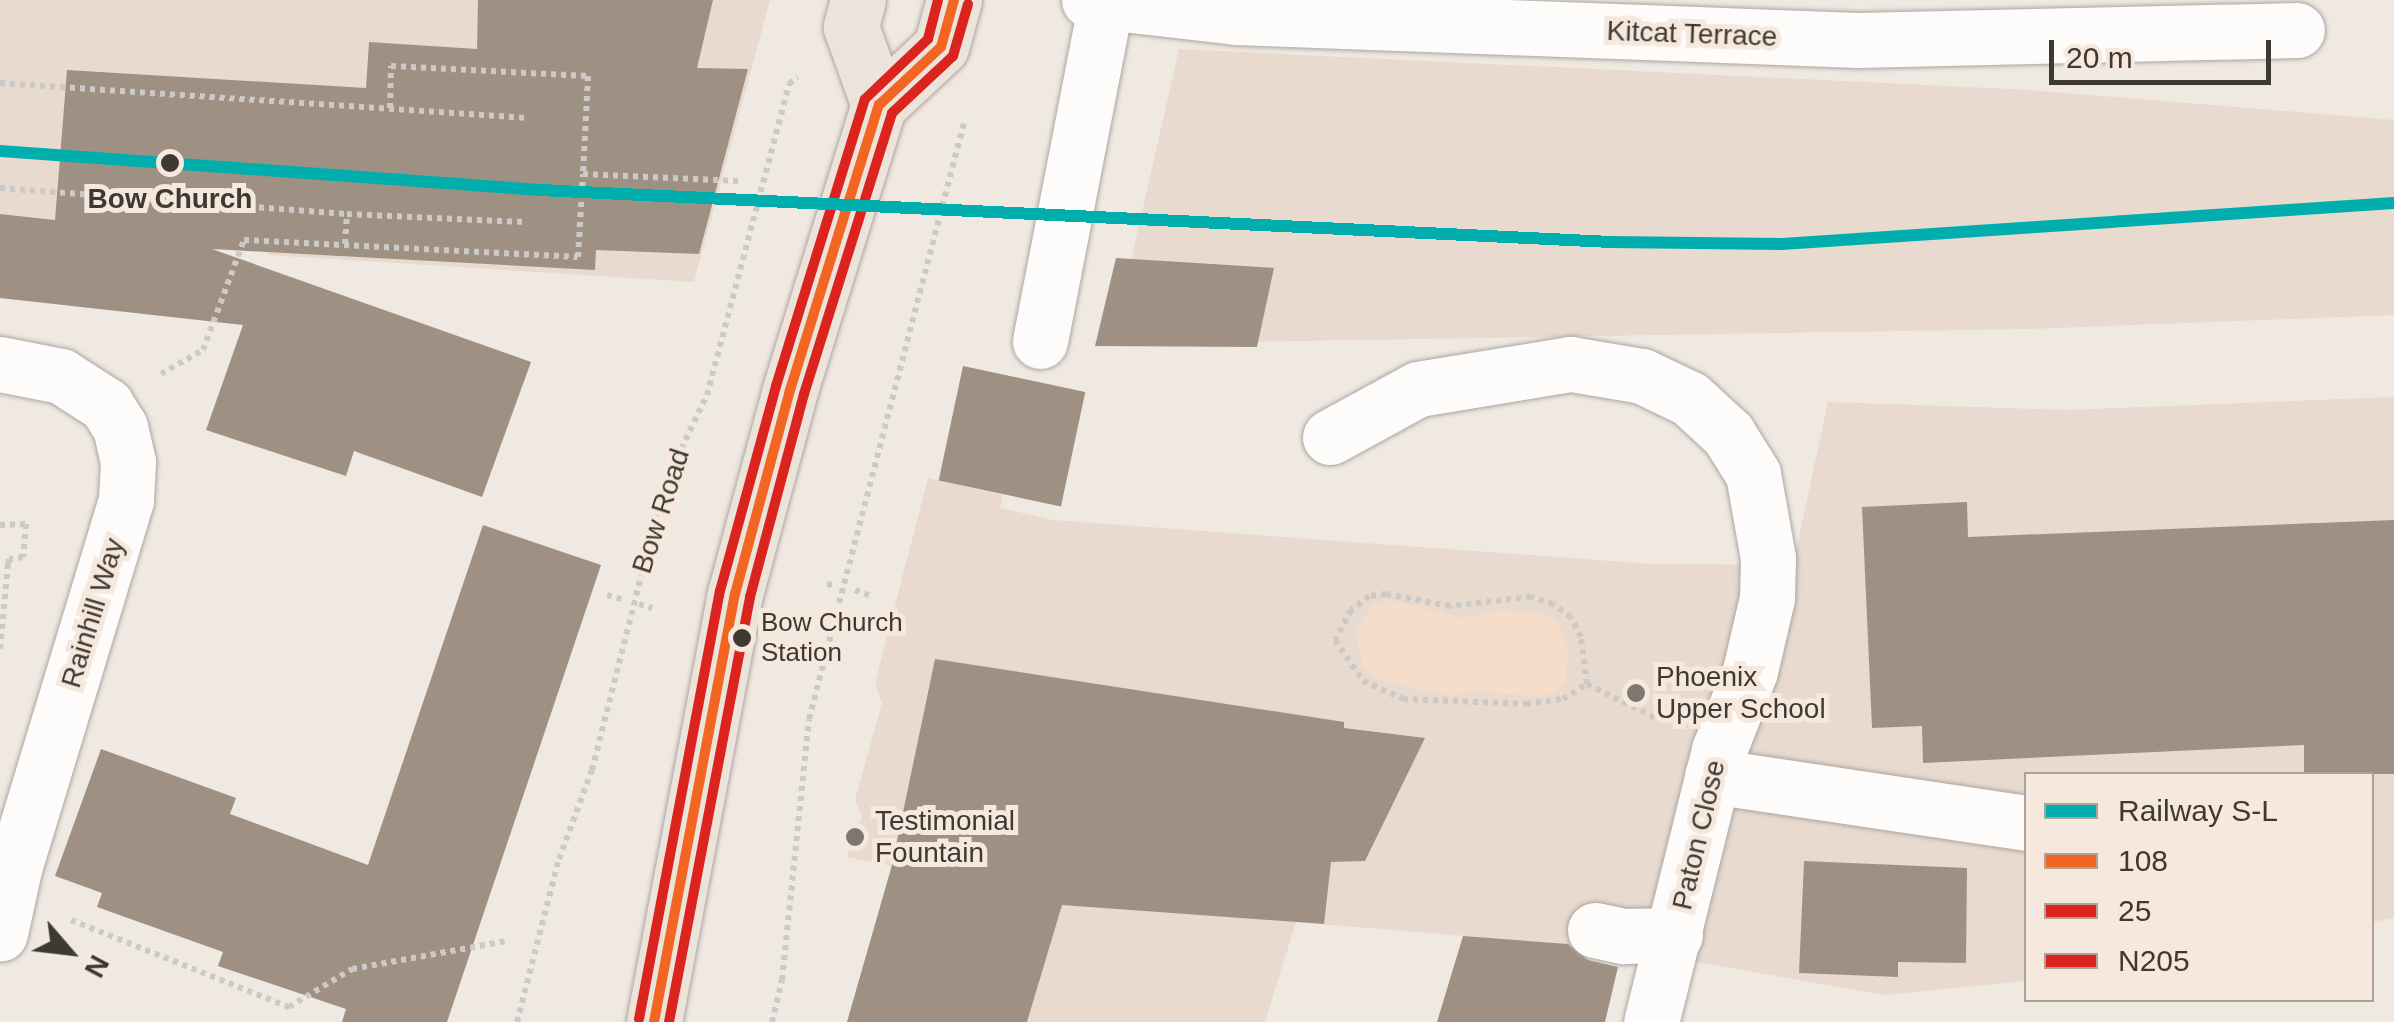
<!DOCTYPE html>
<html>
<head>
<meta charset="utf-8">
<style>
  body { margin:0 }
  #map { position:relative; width:2394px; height:1022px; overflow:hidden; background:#f0e9e2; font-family:Arial,sans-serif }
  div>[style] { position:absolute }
  .built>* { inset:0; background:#e8dacf }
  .green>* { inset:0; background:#f5ddc9 }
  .building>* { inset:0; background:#9e9183; transform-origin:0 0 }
  .path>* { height:6px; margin-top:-3px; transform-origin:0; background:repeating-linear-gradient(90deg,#ccc9c6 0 5px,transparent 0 10px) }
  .roads { filter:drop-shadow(0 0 2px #aca6a1) drop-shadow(0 0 2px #aca6a1) }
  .minor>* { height:55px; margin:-27.5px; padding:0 27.5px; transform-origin:27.5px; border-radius:27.5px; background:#fdfcfb }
  .highway>* { height:55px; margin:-27.5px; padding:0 27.5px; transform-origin:27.5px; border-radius:27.5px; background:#ece3db }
  .bus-1>* { height:10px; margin:-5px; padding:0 5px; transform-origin:5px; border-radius:5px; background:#f26522 }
  .bus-2>* { height:10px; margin:-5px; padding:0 5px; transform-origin:5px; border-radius:5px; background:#dc241f }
  .bus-3>* { height:10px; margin:-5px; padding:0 5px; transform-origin:5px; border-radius:5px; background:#dc241f }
  .rail-1>* { height:12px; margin:-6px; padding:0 6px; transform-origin:6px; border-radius:6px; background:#00afad }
  .dots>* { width:28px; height:28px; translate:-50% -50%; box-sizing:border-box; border:5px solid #f6e8dc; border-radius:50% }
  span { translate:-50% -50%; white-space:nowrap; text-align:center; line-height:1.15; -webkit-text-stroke:10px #f6e8dc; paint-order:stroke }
  .bus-label { font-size:26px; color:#3f3934 }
  .left { translate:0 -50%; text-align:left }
  .street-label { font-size:28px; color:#3f3934 }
  .stop-label { font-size:28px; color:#3f3934; font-weight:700 }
  .poi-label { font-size:28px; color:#3f3934 }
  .legend { position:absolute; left:2024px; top:772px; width:350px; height:230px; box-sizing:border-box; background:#f6e8dc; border:2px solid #ada299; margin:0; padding:12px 18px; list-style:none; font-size:30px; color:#3f3934 }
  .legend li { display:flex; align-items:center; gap:20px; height:50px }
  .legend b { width:50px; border:2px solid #ada299 }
  .north { position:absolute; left:20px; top:902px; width:100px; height:100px; -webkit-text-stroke:8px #f6e8dc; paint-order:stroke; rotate:118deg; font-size:28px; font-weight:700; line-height:40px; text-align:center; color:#3f3934 }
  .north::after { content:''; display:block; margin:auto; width:35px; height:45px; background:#3f3934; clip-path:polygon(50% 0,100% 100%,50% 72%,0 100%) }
  .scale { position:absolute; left:2049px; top:40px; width:222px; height:45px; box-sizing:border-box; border:5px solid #3f3934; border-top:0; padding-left:12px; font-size:30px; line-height:35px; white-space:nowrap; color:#3f3934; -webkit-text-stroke:8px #f6e8dc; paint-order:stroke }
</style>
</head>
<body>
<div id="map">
  <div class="built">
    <div style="clip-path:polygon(0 0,770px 0,694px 282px,268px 255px,267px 227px,189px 234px,0 214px)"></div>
    <div style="clip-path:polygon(1179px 49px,2030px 90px,2394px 120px,2394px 315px,2029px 329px,1112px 344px)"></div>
    <div style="clip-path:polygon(2394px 397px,2394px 918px,2372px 922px,2372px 774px,2026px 774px,2026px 981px,1884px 995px,1623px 949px,1296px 922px,1265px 1022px,847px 1022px,892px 866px,847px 857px,862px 816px,855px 800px,882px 703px,875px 683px,928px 478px,1003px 495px,1000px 508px,1053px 520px,1652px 564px,1793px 565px,1828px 402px,2066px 410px)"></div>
  </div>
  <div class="green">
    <div style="clip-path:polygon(1391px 600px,1463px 618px,1504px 610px,1545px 614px,1559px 624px,1568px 647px,1566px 684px,1544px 697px,1474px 691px,1452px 696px,1382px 681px,1363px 668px,1355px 634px,1371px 606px)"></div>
  </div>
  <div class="building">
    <div style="clip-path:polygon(478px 0,713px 0,697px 68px,748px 69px,699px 254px,596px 250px,595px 270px,212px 249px,531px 362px,482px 497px,354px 451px,346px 476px,206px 430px,243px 325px,0 298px,0 214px,55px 220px,67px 70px,366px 88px,369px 42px,477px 49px)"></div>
    <div style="clip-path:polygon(1116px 258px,1274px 268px,1257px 347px,1095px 346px)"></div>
    <div style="left:963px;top:366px;width:125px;height:117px;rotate:12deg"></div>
    <div style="clip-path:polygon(1967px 502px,1968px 537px,2394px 520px,2394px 774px,2304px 774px,2304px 745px,1923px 763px,1922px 726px,1872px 728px,1862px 507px)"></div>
    <div style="clip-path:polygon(483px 525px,601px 565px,447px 1022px,342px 1022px,346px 1009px,218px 966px,223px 952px,97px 907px,102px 893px,55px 876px,101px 749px,236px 798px,230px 814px,368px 865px)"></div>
    <div style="clip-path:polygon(935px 659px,1344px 722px,1344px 728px,1425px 738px,1365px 861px,1331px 862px,1324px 924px,1062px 905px,1027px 1022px,847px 1022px,892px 865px)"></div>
    <div style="clip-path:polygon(1804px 861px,1967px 868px,1966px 963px,1898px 962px,1898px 977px,1799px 973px)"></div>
    <div style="clip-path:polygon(1463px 936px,1568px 944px,1588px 960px,1618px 967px,1605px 1022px,1437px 1022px)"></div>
  </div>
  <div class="path">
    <div style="left:0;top:83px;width:530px;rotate:3.79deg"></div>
    <div style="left:390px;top:108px;width:42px;rotate:-88.6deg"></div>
    <div style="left:391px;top:66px;width:197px;rotate:2.9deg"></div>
    <div style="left:588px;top:76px;width:98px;rotate:92.9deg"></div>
    <div style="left:0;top:188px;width:348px;rotate:4.3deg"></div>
    <div style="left:347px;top:214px;width:179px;rotate:2.6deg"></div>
    <div style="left:345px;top:244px;width:30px;rotate:-86deg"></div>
    <div style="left:161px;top:374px;width:48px;rotate:-29.7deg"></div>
    <div style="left:203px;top:350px;width:117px;rotate:-69.6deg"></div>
    <div style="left:244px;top:240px;width:334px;rotate:2.9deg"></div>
    <div style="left:578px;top:257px;width:83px;rotate:-86.6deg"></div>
    <div style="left:583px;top:174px;width:156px;rotate:2.6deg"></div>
    <div style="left:0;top:525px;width:26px;rotate:-2deg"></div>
    <div style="left:26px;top:524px;width:33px;rotate:95deg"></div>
    <div style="left:23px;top:557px;width:14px;rotate:172deg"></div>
    <div style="left:9px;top:559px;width:5px;rotate:101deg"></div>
    <div style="left:8px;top:564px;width:85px;rotate:95.4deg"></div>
    <div style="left:827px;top:584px;width:10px;rotate:11deg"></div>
    <div style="left:855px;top:590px;width:15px;rotate:20deg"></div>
    <div style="left:607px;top:595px;width:15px;rotate:16deg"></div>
    <div style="left:639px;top:604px;width:14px;rotate:17deg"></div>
    <div style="left:1587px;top:684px;width:47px;rotate:-97.3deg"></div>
    <div style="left:1581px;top:637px;width:22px;rotate:-117deg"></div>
    <div style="left:1571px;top:617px;width:22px;rotate:-144deg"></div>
    <div style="left:1553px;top:604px;width:23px;rotate:-162deg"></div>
    <div style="left:1531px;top:597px;width:81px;rotate:173.7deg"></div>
    <div style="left:1450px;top:606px;width:65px;rotate:-169.4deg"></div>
    <div style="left:1386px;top:594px;width:17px;rotate:173deg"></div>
    <div style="left:1369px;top:596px;width:23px;rotate:142deg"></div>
    <div style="left:1351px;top:610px;width:34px;rotate:118deg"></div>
    <div style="left:1335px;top:640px;width:50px;rotate:55.7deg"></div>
    <div style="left:1363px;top:681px;width:44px;rotate:24.2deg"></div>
    <div style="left:1403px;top:699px;width:123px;rotate:2.3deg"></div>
    <div style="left:1526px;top:704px;width:37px;rotate:-8deg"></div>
    <div style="left:1563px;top:699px;width:28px;rotate:-32deg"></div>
    <div style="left:1587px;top:684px;width:81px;rotate:26.3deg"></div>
    <div style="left:71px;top:920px;width:235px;rotate:21.8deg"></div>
    <div style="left:289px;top:1007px;width:74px;rotate:-31.1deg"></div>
    <div style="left:352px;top:969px;width:157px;rotate:-10.3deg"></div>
    <div style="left:517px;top:1022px;width:168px;rotate:-75.6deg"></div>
    <div style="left:559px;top:859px;width:95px;rotate:-69.7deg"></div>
    <div style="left:592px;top:770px;width:294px;rotate:-75.8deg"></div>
    <div style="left:664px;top:485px;width:100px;rotate:-64.5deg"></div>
    <div style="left:707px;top:395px;width:322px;rotate:-75.2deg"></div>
    <div style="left:789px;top:84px;width:11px;rotate:-41deg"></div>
    <div style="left:772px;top:1022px;width:43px;rotate:-76.6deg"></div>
    <div style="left:782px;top:980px;width:262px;rotate:-84.1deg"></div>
    <div style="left:809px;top:719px;width:620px;rotate:-75.43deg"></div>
  </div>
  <div class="roads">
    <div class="minor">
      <div style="left:1089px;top:0;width:147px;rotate:6.6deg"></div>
      <div style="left:1235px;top:17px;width:623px;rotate:2.11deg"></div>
      <div style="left:1858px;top:40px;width:439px;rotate:-1.3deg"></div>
      <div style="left:1040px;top:341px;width:344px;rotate:-79deg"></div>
      <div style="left:0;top:364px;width:62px;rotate:11.1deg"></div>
      <div style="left:61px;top:376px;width:54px;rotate:32.8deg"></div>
      <div style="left:106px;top:405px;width:26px;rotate:58deg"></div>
      <div style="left:120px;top:427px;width:36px;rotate:77deg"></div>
      <div style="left:128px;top:462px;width:38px;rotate:93deg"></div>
      <div style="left:126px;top:500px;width:386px;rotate:106.9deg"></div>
      <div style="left:14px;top:869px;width:66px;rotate:102.3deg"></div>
      <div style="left:1330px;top:437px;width:100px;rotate:-28.6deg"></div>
      <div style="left:1418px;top:389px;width:155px;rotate:-9.3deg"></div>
      <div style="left:1571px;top:364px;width:72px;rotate:9.6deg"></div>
      <div style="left:1642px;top:376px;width:53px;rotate:25.6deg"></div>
      <div style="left:1690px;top:399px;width:52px;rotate:42.6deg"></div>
      <div style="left:1728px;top:434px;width:47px;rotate:58deg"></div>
      <div style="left:1753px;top:474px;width:85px;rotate:79.9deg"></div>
      <div style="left:1768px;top:558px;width:40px;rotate:91.4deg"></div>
      <div style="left:1767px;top:598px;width:75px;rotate:103.1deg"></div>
      <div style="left:1750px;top:671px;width:85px;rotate:111.4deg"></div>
      <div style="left:1719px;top:750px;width:280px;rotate:104deg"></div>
      <div style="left:1712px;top:776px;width:317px;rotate:8.5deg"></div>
      <div style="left:1595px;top:930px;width:30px;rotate:12deg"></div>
      <div style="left:1624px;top:936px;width:51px;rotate:-1.1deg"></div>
    </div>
    <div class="highway">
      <div style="left:858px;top:0;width:28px;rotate:105deg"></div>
      <div style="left:851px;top:27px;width:83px;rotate:70.3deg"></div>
      <div style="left:654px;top:1022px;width:436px;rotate:-79.3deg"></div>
      <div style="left:735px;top:594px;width:211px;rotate:-74.9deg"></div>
      <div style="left:790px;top:390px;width:299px;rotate:-72.7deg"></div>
      <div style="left:879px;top:105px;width:85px;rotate:-43.1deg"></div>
      <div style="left:941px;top:47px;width:49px;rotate:-74.5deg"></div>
    </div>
  </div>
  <div class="bus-1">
    <div style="left:654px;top:1022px;width:436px;rotate:-79.3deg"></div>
    <div style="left:735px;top:594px;width:211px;rotate:-74.9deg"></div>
    <div style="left:790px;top:390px;width:299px;rotate:-72.7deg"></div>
    <div style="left:879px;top:105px;width:85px;rotate:-43.1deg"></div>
    <div style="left:941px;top:47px;width:49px;rotate:-74.5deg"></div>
  </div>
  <div class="bus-2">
    <div style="left:669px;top:1022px;width:433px;rotate:-79.2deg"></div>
    <div style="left:750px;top:597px;width:210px;rotate:-75.1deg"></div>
    <div style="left:804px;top:394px;width:294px;rotate:-72.6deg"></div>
    <div style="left:892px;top:113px;width:83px;rotate:-43.1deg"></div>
    <div style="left:953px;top:56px;width:54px;rotate:-73.9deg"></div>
  </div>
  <div class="bus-3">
    <div style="left:639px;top:1019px;width:436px;rotate:-79.3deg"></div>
    <div style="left:720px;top:591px;width:213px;rotate:-74.7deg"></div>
    <div style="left:776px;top:386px;width:300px;rotate:-72.8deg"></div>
    <div style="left:865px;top:99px;width:87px;rotate:-43.6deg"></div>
    <div style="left:928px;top:39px;width:40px;rotate:-75.6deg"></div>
  </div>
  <div class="rail-1">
    <div style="left:0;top:151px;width:541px;rotate:4.13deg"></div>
    <div style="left:540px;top:190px;width:1071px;rotate:2.78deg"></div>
    <div style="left:1610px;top:242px;width:172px;rotate:0.7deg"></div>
    <div style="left:1782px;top:244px;width:613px;rotate:-3.83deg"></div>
  </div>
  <div class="dots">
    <div style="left:170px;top:163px;background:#3f3934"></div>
    <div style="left:742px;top:638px;background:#3f3934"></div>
    <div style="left:1636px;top:693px;background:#7d7771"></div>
    <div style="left:855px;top:837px;background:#7d7771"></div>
  </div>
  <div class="bus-label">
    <span class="left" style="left:761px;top:638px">Bow Church<br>Station</span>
  </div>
  <div class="street-label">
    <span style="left:1692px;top:34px;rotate:2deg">Kitcat Terrace</span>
    <span style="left:661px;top:511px;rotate:-72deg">Bow Road</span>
    <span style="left:93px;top:613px;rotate:-73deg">Rainhill Way</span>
    <span style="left:1699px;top:835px;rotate:-77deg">Paton Close</span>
  </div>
  <div class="stop-label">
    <span style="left:170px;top:199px">Bow Church</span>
  </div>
  <div class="poi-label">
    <span class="left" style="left:1656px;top:693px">Phoenix<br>Upper School</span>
    <span class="left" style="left:875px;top:837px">Testimonial<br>Fountain</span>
  </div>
  <ul class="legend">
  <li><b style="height:12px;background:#00afad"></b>Railway S-L</li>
  <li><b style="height:12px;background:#f26522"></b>108</li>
  <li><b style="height:12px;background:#dc241f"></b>25</li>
  <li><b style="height:12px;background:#dc241f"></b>N205</li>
  </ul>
  <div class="north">N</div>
  <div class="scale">20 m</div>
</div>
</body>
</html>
